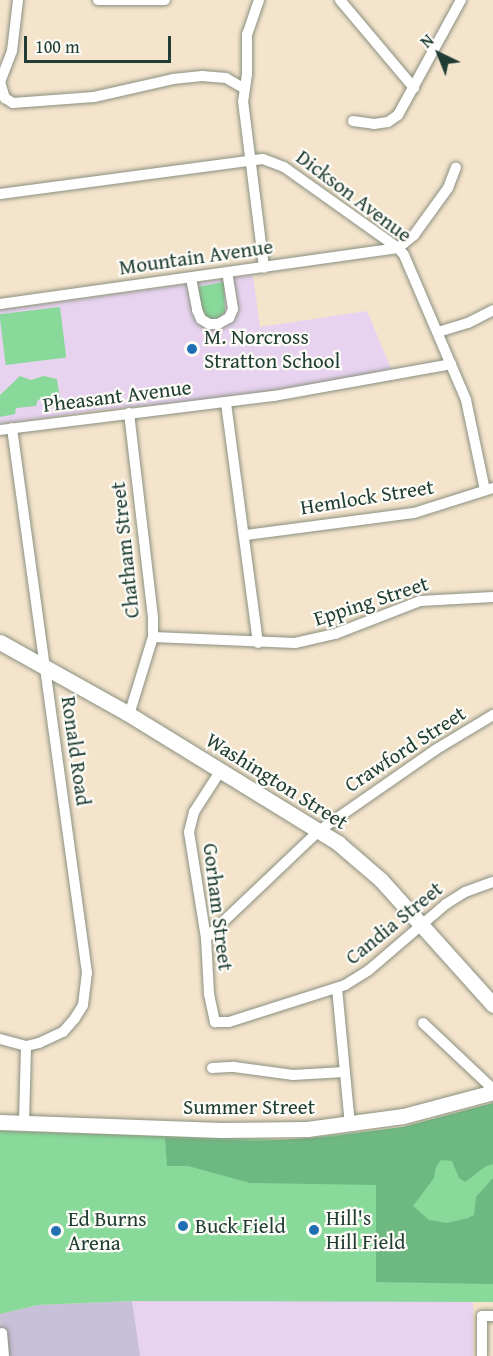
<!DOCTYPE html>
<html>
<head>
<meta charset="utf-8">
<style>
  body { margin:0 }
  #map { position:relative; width:493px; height:1356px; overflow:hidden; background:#f5e4cc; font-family:"Gentium Book Plus",serif }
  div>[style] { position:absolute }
  .built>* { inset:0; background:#e7d2ef; transform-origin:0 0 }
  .industrial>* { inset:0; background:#c8bfd8 }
  .green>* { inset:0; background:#88d99a; transform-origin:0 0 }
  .forest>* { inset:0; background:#6eb982 }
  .roads { filter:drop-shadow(0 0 2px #8a9080) drop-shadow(0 0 2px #8a9080) }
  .street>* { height:10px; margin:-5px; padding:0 5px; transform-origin:5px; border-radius:5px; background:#fff }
  .secondary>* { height:15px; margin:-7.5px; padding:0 7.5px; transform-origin:7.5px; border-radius:7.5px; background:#fff }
  .dots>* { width:16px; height:16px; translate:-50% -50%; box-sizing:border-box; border:3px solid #fdfcf7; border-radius:50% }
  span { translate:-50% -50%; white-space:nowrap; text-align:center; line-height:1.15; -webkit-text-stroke:4.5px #fdfcf7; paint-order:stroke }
  .street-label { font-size:21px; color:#1f3d34 }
  .poi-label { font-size:21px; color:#1f3d34 }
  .left { translate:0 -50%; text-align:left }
  .north { position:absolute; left:409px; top:24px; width:60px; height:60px; -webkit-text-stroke:4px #fdfcf7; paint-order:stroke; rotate:317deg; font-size:16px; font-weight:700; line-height:24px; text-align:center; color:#1f3d34 }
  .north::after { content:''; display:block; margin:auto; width:21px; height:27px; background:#1f3d34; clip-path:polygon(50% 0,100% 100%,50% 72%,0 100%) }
  .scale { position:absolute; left:24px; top:36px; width:147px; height:27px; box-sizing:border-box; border:3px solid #1f3d34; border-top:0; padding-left:8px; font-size:18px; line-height:21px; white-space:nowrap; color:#1f3d34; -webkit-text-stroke:4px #fdfcf7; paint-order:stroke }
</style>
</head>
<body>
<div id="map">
  <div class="built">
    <div style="clip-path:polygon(253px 275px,260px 327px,367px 311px,392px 371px,227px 398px,101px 410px,0 424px,0 310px)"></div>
    <div style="left:132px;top:1301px;width:341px;height:56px"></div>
  </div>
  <div class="industrial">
    <div style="clip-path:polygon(132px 1301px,140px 1356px,1px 1356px,0 1314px,38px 1305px)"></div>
  </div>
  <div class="green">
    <div style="clip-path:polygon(224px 282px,225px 311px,219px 318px,210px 319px,203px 315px,197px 287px)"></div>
    <div style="left:60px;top:307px;width:51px;height:61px;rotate:83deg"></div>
    <div style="clip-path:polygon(20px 376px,31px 380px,44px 376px,57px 379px,60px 400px,45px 403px,38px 399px,36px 406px,16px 408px,15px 414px,0 417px,0 395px)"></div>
    <div style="clip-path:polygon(493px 1103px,493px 1302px,132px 1301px,38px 1305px,0 1314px,0 1131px,292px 1140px,403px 1127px)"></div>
  </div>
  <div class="forest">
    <div style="clip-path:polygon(493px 1103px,493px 1164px,486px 1166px,465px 1182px,459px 1178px,452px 1161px,441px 1160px,436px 1167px,434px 1178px,413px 1206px,429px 1220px,447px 1223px,468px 1218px,474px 1215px,476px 1197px,493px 1178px,493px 1284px,376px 1282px,376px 1185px,250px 1183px,188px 1166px,167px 1166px,165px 1138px,257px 1141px,329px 1137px,403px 1127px)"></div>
  </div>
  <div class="roads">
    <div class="street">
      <div style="left:18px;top:0;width:51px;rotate:96.7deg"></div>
      <div style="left:12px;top:51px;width:33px;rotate:111deg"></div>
      <div style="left:0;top:82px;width:17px;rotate:73deg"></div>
      <div style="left:5px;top:98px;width:9px;rotate:32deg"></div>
      <div style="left:13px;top:103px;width:81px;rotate:-4.2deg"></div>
      <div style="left:94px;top:97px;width:81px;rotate:-12.8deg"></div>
      <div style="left:173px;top:79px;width:29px;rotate:-6deg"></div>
      <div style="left:202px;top:76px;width:24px;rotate:5deg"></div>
      <div style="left:226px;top:78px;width:20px;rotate:30deg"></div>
      <div style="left:98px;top:0;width:67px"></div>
      <div style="left:259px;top:0;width:36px;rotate:109deg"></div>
      <div style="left:247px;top:34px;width:40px;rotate:90deg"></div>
      <div style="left:247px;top:74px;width:27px;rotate:98deg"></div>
      <div style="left:243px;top:101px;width:168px;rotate:82.8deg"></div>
      <div style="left:340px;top:0;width:115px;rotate:49.9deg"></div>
      <div style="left:353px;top:121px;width:21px;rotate:8deg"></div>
      <div style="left:374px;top:124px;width:14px;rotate:-8deg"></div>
      <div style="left:388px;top:122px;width:12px;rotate:-35deg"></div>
      <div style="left:398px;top:115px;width:131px;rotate:-61.3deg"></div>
      <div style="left:0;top:194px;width:265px;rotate:-7.6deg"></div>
      <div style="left:263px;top:159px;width:22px;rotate:21deg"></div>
      <div style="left:284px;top:167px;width:140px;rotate:35.4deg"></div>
      <div style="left:398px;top:248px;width:9px;rotate:49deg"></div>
      <div style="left:404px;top:255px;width:158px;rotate:66.8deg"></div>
      <div style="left:466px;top:400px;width:92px;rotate:78.1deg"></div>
      <div style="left:191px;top:278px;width:33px;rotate:79deg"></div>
      <div style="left:197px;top:310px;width:10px;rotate:66deg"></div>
      <div style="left:201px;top:319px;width:9px;rotate:32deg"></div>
      <div style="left:209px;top:324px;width:9px"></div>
      <div style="left:218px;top:324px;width:13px;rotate:-29deg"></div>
      <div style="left:229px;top:318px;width:10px;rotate:-66deg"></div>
      <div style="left:233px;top:309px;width:36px;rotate:-99deg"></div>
      <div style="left:0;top:304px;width:402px;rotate:-8deg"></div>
      <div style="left:398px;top:248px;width:21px;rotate:-39deg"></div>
      <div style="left:414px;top:235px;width:58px;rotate:-54.1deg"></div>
      <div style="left:448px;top:188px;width:22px;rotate:-69deg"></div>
      <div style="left:438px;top:332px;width:31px;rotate:-17deg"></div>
      <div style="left:468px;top:323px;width:28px;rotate:-27deg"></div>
      <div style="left:226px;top:403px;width:242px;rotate:82.4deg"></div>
      <div style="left:129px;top:413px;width:206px;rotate:83.3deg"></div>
      <div style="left:153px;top:618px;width:19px;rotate:90deg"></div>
      <div style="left:153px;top:637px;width:82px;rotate:107.1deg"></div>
      <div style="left:0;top:430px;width:276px;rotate:-7.1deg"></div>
      <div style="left:274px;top:396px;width:180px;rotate:-10.2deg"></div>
      <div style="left:246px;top:535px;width:169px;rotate:-7.5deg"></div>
      <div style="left:414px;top:513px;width:83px;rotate:-17.6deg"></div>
      <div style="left:153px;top:637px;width:142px;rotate:2.4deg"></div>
      <div style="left:295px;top:643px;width:41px;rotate:-12.7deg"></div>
      <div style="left:335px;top:634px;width:91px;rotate:-21.2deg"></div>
      <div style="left:420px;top:601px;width:73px;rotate:-3.1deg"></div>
      <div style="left:221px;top:770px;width:50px;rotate:122.7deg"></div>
      <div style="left:194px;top:812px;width:21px;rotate:104deg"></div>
      <div style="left:189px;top:832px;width:107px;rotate:80.9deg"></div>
      <div style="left:206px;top:938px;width:56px;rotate:86.9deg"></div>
      <div style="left:209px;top:994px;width:29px;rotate:78deg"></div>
      <div style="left:215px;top:1022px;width:14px"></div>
      <div style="left:229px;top:1022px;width:122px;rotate:-17.7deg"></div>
      <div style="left:345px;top:985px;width:28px;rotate:-32deg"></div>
      <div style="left:369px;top:970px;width:101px;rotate:-40.6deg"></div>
      <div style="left:446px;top:904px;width:22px;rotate:-32deg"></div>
      <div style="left:465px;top:892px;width:30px;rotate:-20deg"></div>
      <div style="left:206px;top:938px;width:157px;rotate:-43.5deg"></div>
      <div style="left:320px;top:830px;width:140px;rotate:-34.8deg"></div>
      <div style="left:435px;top:750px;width:68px;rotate:-31.1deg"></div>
      <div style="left:337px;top:988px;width:138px;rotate:84.6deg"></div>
      <div style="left:423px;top:1023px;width:96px;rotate:43.3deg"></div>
      <div style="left:0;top:1039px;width:27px;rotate:15deg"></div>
      <div style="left:26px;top:1046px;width:13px;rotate:-13deg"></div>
      <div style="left:39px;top:1043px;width:26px;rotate:-25deg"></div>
      <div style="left:63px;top:1032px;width:18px;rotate:-49deg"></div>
      <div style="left:75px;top:1018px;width:15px;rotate:-58deg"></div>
      <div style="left:83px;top:1005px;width:32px;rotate:-83deg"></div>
      <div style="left:87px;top:973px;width:550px;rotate:-97.84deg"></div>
      <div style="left:212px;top:1068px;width:22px;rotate:-3deg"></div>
      <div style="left:234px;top:1067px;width:60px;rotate:7.7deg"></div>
      <div style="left:293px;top:1075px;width:51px;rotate:-3.4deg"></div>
      <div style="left:24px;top:1123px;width:77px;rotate:-88.5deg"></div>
      <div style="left:2px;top:1333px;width:23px;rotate:85deg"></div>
      <div style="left:482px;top:1356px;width:40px;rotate:-90deg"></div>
      <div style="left:482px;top:1316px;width:11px"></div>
    </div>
    <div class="secondary">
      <div style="left:0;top:642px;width:145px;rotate:29.2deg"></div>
      <div style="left:127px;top:713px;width:248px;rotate:31.6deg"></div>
      <div style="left:338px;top:843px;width:57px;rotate:40.7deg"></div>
      <div style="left:381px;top:880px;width:168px;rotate:48.1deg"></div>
      <div style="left:0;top:1122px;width:221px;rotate:2.1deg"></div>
      <div style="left:221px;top:1130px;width:86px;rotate:-0.7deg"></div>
      <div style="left:307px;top:1129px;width:97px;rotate:-7.7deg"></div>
      <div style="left:403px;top:1116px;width:93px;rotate:-14.9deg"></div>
    </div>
  </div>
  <div class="dots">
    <div style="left:192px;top:349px;background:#1f6fb2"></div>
    <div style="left:183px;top:1226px;background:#1f6fb2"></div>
    <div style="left:314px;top:1230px;background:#1f6fb2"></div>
    <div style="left:56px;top:1231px;background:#1f6fb2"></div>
  </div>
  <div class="street-label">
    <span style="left:354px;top:196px;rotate:37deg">Dickson Avenue</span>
    <span style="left:196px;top:257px;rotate:-8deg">Mountain Avenue</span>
    <span style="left:117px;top:396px;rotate:-7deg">Pheasant Avenue</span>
    <span style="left:367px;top:497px;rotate:-9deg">Hemlock Street</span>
    <span style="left:125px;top:550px;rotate:-96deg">Chatham Street</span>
    <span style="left:371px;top:601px;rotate:-18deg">Epping Street</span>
    <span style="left:405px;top:749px;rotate:-33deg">Crawford Street</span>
    <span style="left:76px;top:751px;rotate:82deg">Ronald Road</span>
    <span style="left:277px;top:781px;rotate:32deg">Washington Street</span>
    <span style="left:218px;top:907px;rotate:83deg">Gorham Street</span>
    <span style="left:394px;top:923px;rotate:-39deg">Candia Street</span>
    <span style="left:249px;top:1107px">Summer Street</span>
  </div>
  <div class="poi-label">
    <span class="left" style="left:204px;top:349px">M. Norcross<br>Stratton School</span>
    <span class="left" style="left:326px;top:1230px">Hill's<br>Hill Field</span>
    <span class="left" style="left:68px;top:1231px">Ed Burns<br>Arena</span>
    <span class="left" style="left:195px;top:1226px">Buck Field</span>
  </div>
  <div class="north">N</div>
  <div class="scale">100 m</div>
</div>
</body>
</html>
